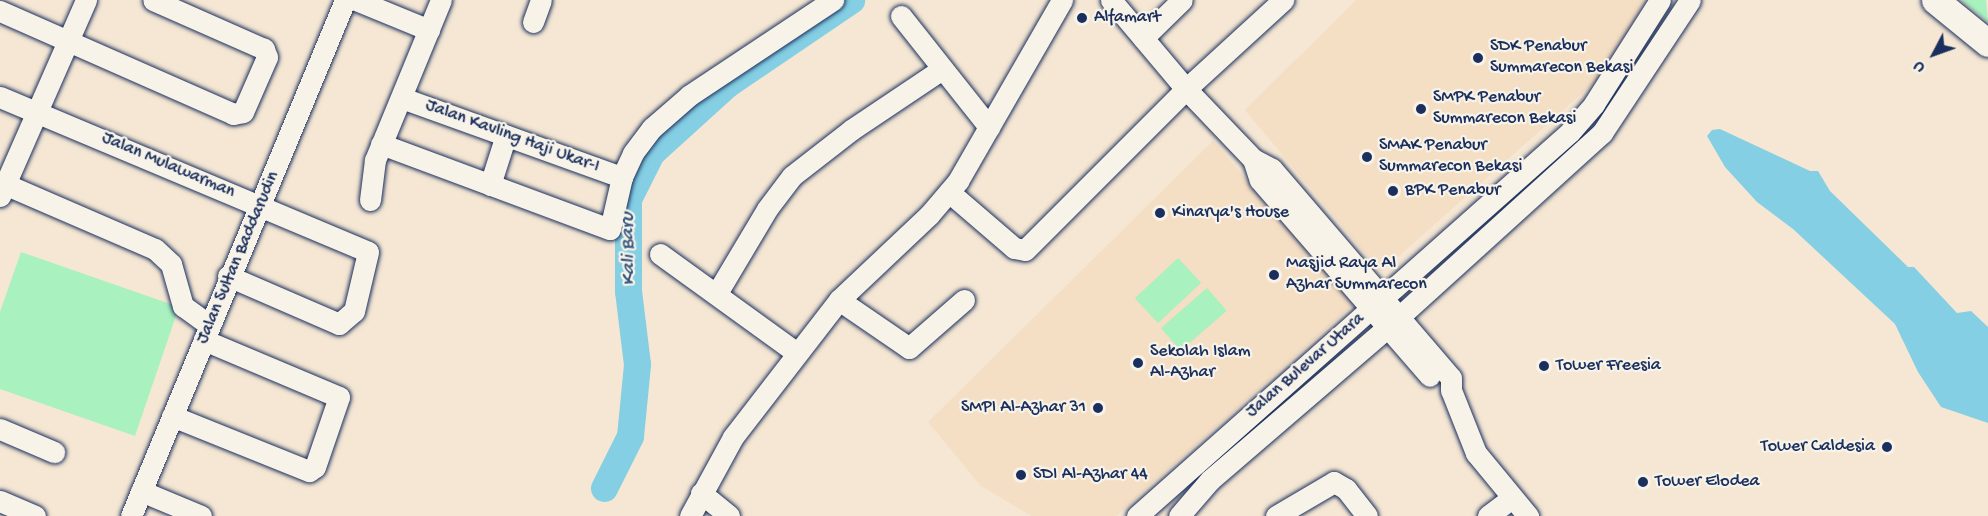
<!DOCTYPE html>
<html>
<head>
<meta charset="utf-8">
<style>
  body { margin:0 }
  #map { position:relative; width:1988px; height:516px; overflow:hidden; background:#f5e7d3; font-family:"Gochi Hand",sans-serif }
  div>[style] { position:absolute }
  .built>* { inset:0; background:#f4dec4 }
  .green>* { inset:0; background:#a9f1bf; transform-origin:0 0 }
  .water>* { inset:0; background:#84cfe4 }
  .river>* { height:27px; margin:-13.5px; padding:0 13.5px; transform-origin:13.5px; border-radius:13.5px; background:#84cfe4 }
  .roads { filter:drop-shadow(0 0 2px #1b2f5e) drop-shadow(0 0 2px #1b2f5e) }
  .minor>* { height:21px; margin:-10.5px; padding:0 10.5px; transform-origin:10.5px; border-radius:10.5px; background:#f7f3e8 }
  .major>* { height:27px; margin:-13.5px; padding:0 13.5px; transform-origin:13.5px; border-radius:13.5px; background:#f7f3e8 }
  .dots>* { width:16px; height:16px; translate:-50% -50%; box-sizing:border-box; border:3px solid #f7f3e8; border-radius:50% }
  span { translate:-50% -50%; white-space:nowrap; text-align:center; line-height:1.15; -webkit-text-stroke:4.5px #f7f3e8; paint-order:stroke }
  .poi-label { font-size:18px; color:#1b2f5e }
  .left { translate:0 -50%; text-align:left }
  .right { translate:-100% -50%; text-align:right }
  .street-label { font-size:18px; color:#1b2f5e }
  .water-label { font-size:20px; color:#355780; font-style:italic }
  .north { position:absolute; left:1904px; top:24px; width:60px; height:60px; -webkit-text-stroke:4px #f7f3e8; paint-order:stroke; rotate:229deg; font-size:16px; font-weight:700; line-height:24px; text-align:center; color:#1b2f5e }
  .north::after { content:''; display:block; margin:auto; width:21px; height:27px; background:#1b2f5e; clip-path:polygon(50% 0,100% 100%,50% 72%,0 100%) }
</style>
</head>
<body>
<div id="map">
  <div class="built">
    <div style="clip-path:polygon(1356px 0,1647px 0,1597px 80px,1381px 272px,1245px 110px)"></div>
    <div style="clip-path:polygon(1213px 141px,1354px 304px,1116px 516px,1032px 516px,981px 486px,928px 422px)"></div>
  </div>
  <div class="green">
    <div style="clip-path:polygon(1961px 0,1986px 0,1988px 22px)"></div>
    <div style="clip-path:polygon(21px 252px,179px 307px,135px 436px,0 389px,0 312px)"></div>
    <div style="left:1178px;top:258px;width:34px;height:59px;rotate:47deg"></div>
    <div style="left:1207px;top:288px;width:30px;height:61px;rotate:49deg"></div>
  </div>
  <div class="water">
    <div style="clip-path:polygon(1720px 129px,1810px 171px,1818px 171px,1830px 191px,1908px 267px,1914px 267px,1957px 313px,1971px 311px,1988px 327px,1988px 423px,1941px 407px,1918px 372px,1895px 324px,1793px 229px,1757px 202px,1725px 167px,1707px 136px,1712px 130px)"></div>
  </div>
  <div class="river">
    <div style="left:604px;top:488px;width:58px;rotate:-63.4deg"></div>
    <div style="left:630px;top:436px;width:72px;rotate:-84.4deg"></div>
    <div style="left:637px;top:364px;width:74px;rotate:-97deg"></div>
    <div style="left:628px;top:291px;width:92px;rotate:-90deg"></div>
    <div style="left:628px;top:199px;width:51px;rotate:-63.4deg"></div>
    <div style="left:651px;top:153px;width:103px;rotate:-42.2deg"></div>
    <div style="left:727px;top:84px;width:150px;rotate:-34.1deg"></div>
  </div>
  <div class="roads">
    <div class="minor">
      <div style="left:356px;top:0;width:79px;rotate:22.3deg"></div>
      <div style="left:1111px;top:0;width:116px;rotate:49.9deg"></div>
      <div style="left:1186px;top:89px;width:97px;rotate:46.3deg"></div>
      <div style="left:1253px;top:159px;width:21px;rotate:28deg"></div>
      <div style="left:1272px;top:169px;width:275px;rotate:49.4deg"></div>
      <div style="left:1451px;top:378px;width:12px;rotate:90deg"></div>
      <div style="left:1451px;top:390px;width:68px;rotate:68.4deg"></div>
      <div style="left:1476px;top:453px;width:82px;rotate:50.5deg"></div>
      <div style="left:0;top:11px;width:255px;rotate:23.8deg"></div>
      <div style="left:233px;top:114px;width:10px;rotate:-11deg"></div>
      <div style="left:243px;top:112px;width:60px;rotate:-66.4deg"></div>
      <div style="left:267px;top:57px;width:9px;rotate:-111deg"></div>
      <div style="left:264px;top:49px;width:121px;rotate:-156.2deg"></div>
      <div style="left:901px;top:16px;width:142px;rotate:51.6deg"></div>
      <div style="left:533px;top:22px;width:23px;rotate:-70deg"></div>
      <div style="left:1143px;top:38px;width:54px;rotate:-44.3deg"></div>
      <div style="left:0;top:97px;width:399px;rotate:22.8deg"></div>
      <div style="left:368px;top:252px;width:61px;rotate:103.3deg"></div>
      <div style="left:354px;top:311px;width:20px;rotate:139deg"></div>
      <div style="left:339px;top:324px;width:121px;rotate:-156.6deg"></div>
      <div style="left:402px;top:98px;width:234px;rotate:19.8deg"></div>
      <div style="left:381px;top:144px;width:244px;rotate:20.4deg"></div>
      <div style="left:610px;top:229px;width:53px;rotate:-77deg"></div>
      <div style="left:622px;top:177px;width:26px;rotate:-65deg"></div>
      <div style="left:633px;top:153px;width:31px;rotate:-53deg"></div>
      <div style="left:652px;top:128px;width:50px;rotate:-41deg"></div>
      <div style="left:690px;top:95px;width:172px;rotate:-33.6deg"></div>
      <div style="left:1253px;top:159px;width:22px;rotate:72deg"></div>
      <div style="left:1260px;top:180px;width:259px;rotate:49.1deg"></div>
      <div style="left:0;top:182px;width:169px;rotate:23.4deg"></div>
      <div style="left:155px;top:249px;width:22px;rotate:43deg"></div>
      <div style="left:171px;top:264px;width:44px;rotate:74.1deg"></div>
      <div style="left:183px;top:306px;width:32px;rotate:36deg"></div>
      <div style="left:490px;top:185px;width:52px;rotate:-72.3deg"></div>
      <div style="left:949px;top:192px;width:86px;rotate:40.7deg"></div>
      <div style="left:1014px;top:248px;width:11px;rotate:10deg"></div>
      <div style="left:1025px;top:250px;width:228px;rotate:-45deg"></div>
      <div style="left:1186px;top:89px;width:132px;rotate:-42.5deg"></div>
      <div style="left:0;top:196px;width:214px;rotate:-66.3deg"></div>
      <div style="left:370px;top:200px;width:40px;rotate:-82.9deg"></div>
      <div style="left:375px;top:160px;width:173px;rotate:-67.6deg"></div>
      <div style="left:660px;top:254px;width:169px;rotate:35.9deg"></div>
      <div style="left:717px;top:293px;width:98px;rotate:-59.2deg"></div>
      <div style="left:767px;top:209px;width:41px;rotate:-52.9deg"></div>
      <div style="left:792px;top:176px;width:75px;rotate:-37.9deg"></div>
      <div style="left:851px;top:130px;width:110px;rotate:-33.8deg"></div>
      <div style="left:839px;top:300px;width:85px;rotate:34.4deg"></div>
      <div style="left:909px;top:348px;width:73px;rotate:-41.1deg"></div>
      <div style="left:172px;top:416px;width:148px;rotate:21.9deg"></div>
      <div style="left:309px;top:471px;width:7px;rotate:-34deg"></div>
      <div style="left:315px;top:467px;width:74px;rotate:-71.1deg"></div>
      <div style="left:339px;top:397px;width:147px;rotate:-157.1deg"></div>
      <div style="left:0;top:429px;width:59px;rotate:23.1deg"></div>
      <div style="left:141px;top:491px;width:65px;rotate:22.6deg"></div>
      <div style="left:701px;top:493px;width:36px;rotate:39deg"></div>
      <div style="left:0;top:501px;width:38px;rotate:23deg"></div>
      <div style="left:131px;top:516px;width:559px;rotate:-67.47deg"></div>
      <div style="left:690px;top:516px;width:90px;rotate:-61.4deg"></div>
      <div style="left:733px;top:437px;width:173px;rotate:-52.3deg"></div>
      <div style="left:839px;top:300px;width:124px;rotate:-43.4deg"></div>
      <div style="left:929px;top:215px;width:45px;rotate:-49.5deg"></div>
      <div style="left:958px;top:181px;width:209px;rotate:-60.1deg"></div>
      <div style="left:1137px;top:516px;width:579px;rotate:-41.57deg"></div>
      <div style="left:1570px;top:132px;width:37px;rotate:-49deg"></div>
      <div style="left:1594px;top:104px;width:123px;rotate:-57.6deg"></div>
      <div style="left:1179px;top:516px;width:48px;rotate:-49.3deg"></div>
      <div style="left:1210px;top:480px;width:235px;rotate:-40.7deg"></div>
      <div style="left:1388px;top:327px;width:289px;rotate:-42.2deg"></div>
      <div style="left:1602px;top:133px;width:159px;rotate:-56.5deg"></div>
      <div style="left:1276px;top:516px;width:67px;rotate:-30.4deg"></div>
      <div style="left:1334px;top:482px;width:14px;rotate:30deg"></div>
      <div style="left:1346px;top:489px;width:34px;rotate:52deg"></div>
      <div style="left:1488px;top:516px;width:30px;rotate:-37deg"></div>
    </div>
    <div class="major">
      <div style="left:1935px;top:0;width:68px;rotate:39.1deg"></div>
    </div>
  </div>
  <div class="dots">
    <div style="left:1082px;top:18px;background:#1b2f5e"></div>
    <div style="left:1478px;top:58px;background:#1b2f5e"></div>
    <div style="left:1421px;top:109px;background:#1b2f5e"></div>
    <div style="left:1367px;top:157px;background:#1b2f5e"></div>
    <div style="left:1393px;top:191px;background:#1b2f5e"></div>
    <div style="left:1160px;top:213px;background:#1b2f5e"></div>
    <div style="left:1274px;top:275px;background:#1b2f5e"></div>
    <div style="left:1138px;top:363px;background:#1b2f5e"></div>
    <div style="left:1544px;top:366px;background:#1b2f5e"></div>
    <div style="left:1098px;top:408px;background:#1b2f5e"></div>
    <div style="left:1887px;top:447px;background:#1b2f5e"></div>
    <div style="left:1021px;top:475px;background:#1b2f5e"></div>
    <div style="left:1643px;top:482px;background:#1b2f5e"></div>
  </div>
  <div class="poi-label">
    <span class="left" style="left:1094px;top:18px">Alfamart</span>
    <span class="left" style="left:1490px;top:58px">SDK Penabur<br>Summarecon Bekasi</span>
    <span class="left" style="left:1433px;top:109px">SMPK Penabur<br>Summarecon Bekasi</span>
    <span class="left" style="left:1379px;top:157px">SMAK Penabur<br>Summarecon Bekasi</span>
    <span class="left" style="left:1405px;top:191px">BPK Penabur</span>
    <span class="left" style="left:1172px;top:213px">Kinarya's House</span>
    <span class="left" style="left:1286px;top:275px">Masjid Raya Al<br>Azhar Summarecon</span>
    <span class="left" style="left:1150px;top:363px">Sekolah Islam<br>Al-Azhar</span>
    <span class="left" style="left:1556px;top:366px">Tower Freesia</span>
    <span class="right" style="left:1086px;top:408px">SMPI Al-Azhar 31</span>
    <span class="right" style="left:1875px;top:447px">Tower Caldesia</span>
    <span class="left" style="left:1033px;top:475px">SDI Al-Azhar 44</span>
    <span class="left" style="left:1655px;top:482px">Tower Elodea</span>
  </div>
  <div class="street-label">
    <span style="left:512px;top:137px;rotate:20deg">Jalan Kavling Haji Ukar-I</span>
    <span style="left:168px;top:166px;rotate:23deg">Jalan Mulawarman</span>
    <span style="left:239px;top:258px;rotate:-67deg">Jalan Sultan Baddarudin</span>
    <span style="left:1306px;top:366px;rotate:-41deg">Jalan Bulevar Utara</span>
  </div>
  <div class="water-label">
    <span style="left:629px;top:249px;rotate:-91deg">Kali Baru</span>
  </div>
  <div class="north">U</div>
</div>
</body>
</html>
